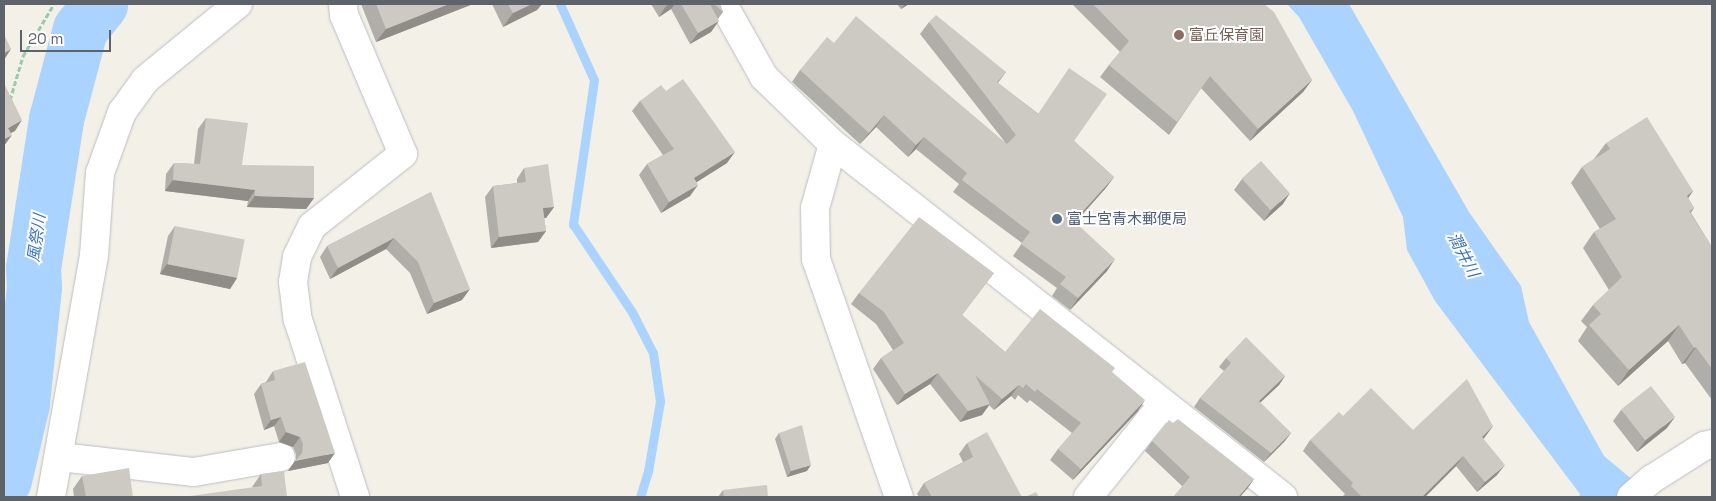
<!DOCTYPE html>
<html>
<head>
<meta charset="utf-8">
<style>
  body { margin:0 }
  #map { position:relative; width:1716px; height:501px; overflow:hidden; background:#f2f0e7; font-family:"Space Grotesk","Noto Sans JP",sans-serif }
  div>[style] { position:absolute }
  .water>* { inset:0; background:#aad3ff }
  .stream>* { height:9px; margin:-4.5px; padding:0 4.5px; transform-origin:4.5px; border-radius:4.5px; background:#aad3ff }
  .river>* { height:55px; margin:-27.5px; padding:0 27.5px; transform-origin:27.5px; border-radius:27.5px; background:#aad3ff }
  .path>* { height:3px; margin-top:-1.5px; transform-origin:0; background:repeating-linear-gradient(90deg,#99caab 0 5px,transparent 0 7.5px) }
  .roads { filter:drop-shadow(0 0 1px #bbbec3) drop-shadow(0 0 1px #bbbec3) }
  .street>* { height:28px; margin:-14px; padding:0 14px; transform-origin:14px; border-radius:14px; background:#fff }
  .wall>* { inset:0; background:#b0aea9 }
  .shaded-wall>* { inset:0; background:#908d89 }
  .building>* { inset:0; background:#cdcac4; transform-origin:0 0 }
  .dots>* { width:14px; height:14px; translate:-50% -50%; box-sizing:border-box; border:2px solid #fff; border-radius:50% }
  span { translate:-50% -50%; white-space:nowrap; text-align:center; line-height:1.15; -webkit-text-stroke:4px #fff; paint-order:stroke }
  .education-label { font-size:15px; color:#785e54 }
  .left { translate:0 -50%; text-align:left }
  .service-label { font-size:15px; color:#4e5e75 }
  .water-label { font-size:16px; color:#3e75c6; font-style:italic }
  .frame { position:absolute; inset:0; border:5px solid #5e6269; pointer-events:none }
  .scale { position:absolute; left:20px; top:30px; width:91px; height:22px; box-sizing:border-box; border:2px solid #5e6269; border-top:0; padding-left:6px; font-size:15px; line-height:18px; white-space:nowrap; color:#5e6269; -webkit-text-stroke:4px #fff; paint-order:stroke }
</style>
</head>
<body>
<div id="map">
  <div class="water">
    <div style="clip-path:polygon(1287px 4px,1349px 4px,1469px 212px,1521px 286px,1529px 322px,1604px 456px,1653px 497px,1579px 497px,1580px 494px,1435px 301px,1407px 250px,1403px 217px,1353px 111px,1299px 17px)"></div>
  </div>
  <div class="stream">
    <div style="left:560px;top:4px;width:83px;rotate:65.9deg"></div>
    <div style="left:594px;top:80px;width:146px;rotate:98.3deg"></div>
    <div style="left:573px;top:224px;width:106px;rotate:56.2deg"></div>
    <div style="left:632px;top:312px;width:46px;rotate:62.9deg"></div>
    <div style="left:653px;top:353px;width:49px;rotate:81.7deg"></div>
    <div style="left:660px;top:401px;width:71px;rotate:99.7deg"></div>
    <div style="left:648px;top:471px;width:27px;rotate:107deg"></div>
  </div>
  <div class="river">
    <div style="left:4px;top:480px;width:79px;rotate:-76.8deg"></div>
    <div style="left:22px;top:403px;width:117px;rotate:-84.1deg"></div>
    <div style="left:34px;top:287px;width:19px;rotate:-93deg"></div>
    <div style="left:33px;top:268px;width:151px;rotate:-81.2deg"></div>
    <div style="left:56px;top:119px;width:93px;rotate:-75.1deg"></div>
    <div style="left:80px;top:29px;width:32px;rotate:-51deg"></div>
  </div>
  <div class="path">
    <div style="left:10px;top:100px;width:46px;rotate:-73.5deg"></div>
    <div style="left:23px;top:56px;width:61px;rotate:-59.2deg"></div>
  </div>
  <div class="roads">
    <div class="street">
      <div style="left:343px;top:4px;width:11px;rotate:85deg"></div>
      <div style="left:344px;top:15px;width:151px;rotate:67deg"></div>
      <div style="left:403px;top:154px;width:116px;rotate:141.6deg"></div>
      <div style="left:312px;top:226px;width:34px;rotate:116deg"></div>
      <div style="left:297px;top:257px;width:25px;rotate:99deg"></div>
      <div style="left:293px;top:282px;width:38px;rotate:83deg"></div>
      <div style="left:298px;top:320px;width:186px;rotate:72.1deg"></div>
      <div style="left:723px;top:4px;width:84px;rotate:60.7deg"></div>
      <div style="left:764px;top:77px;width:96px;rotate:44.2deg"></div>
      <div style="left:833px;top:144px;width:572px;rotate:38.11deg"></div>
      <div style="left:833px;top:144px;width:66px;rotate:105.7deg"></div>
      <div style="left:815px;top:208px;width:51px;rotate:88.9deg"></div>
      <div style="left:816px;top:259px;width:252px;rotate:70.8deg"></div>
      <div style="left:60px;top:457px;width:135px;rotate:6.4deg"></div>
      <div style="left:194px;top:472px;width:88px;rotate:-9.8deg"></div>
      <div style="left:51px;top:497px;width:245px;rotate:-79.9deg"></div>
      <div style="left:94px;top:256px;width:83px;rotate:-85.9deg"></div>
      <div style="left:100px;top:173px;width:65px;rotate:-70.2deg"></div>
      <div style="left:122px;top:112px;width:39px;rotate:-54deg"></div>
      <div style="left:145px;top:80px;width:120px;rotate:-39.3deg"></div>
      <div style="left:1088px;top:497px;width:119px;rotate:-51.1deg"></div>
      <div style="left:1631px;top:497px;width:28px;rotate:-41deg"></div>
      <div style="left:1652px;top:479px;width:62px;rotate:-32.4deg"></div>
      <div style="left:1704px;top:446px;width:8px;rotate:-14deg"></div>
    </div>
  </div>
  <div class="wall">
    <div style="clip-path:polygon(361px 4px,473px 4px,376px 42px)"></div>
    <div style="clip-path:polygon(492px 4px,542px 4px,537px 10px,503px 27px)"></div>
    <div style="clip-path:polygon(651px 4px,720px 4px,723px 12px,718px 19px,711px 32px,690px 44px,671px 9px,659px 17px)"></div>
    <div style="clip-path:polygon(897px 4px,909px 4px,901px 9px)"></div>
    <div style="clip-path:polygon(1072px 4px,1264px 4px,1312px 80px,1303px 92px,1250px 141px,1201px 88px,1169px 135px,1100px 77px,1109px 65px,1120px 52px)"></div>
    <div style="clip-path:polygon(929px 22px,1006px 72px,998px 83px,1074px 141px,1114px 177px,1105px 189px,1076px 222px,1107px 271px,1070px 310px,1052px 296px,1057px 288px,1013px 256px,1022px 243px,953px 192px,959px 184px,916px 149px,908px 157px,876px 127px,860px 144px,792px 82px,800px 70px,834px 43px,1005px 142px,920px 34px)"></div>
    <div style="clip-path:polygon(666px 91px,727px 163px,696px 182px,690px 196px,661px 213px,639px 175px,647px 164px,663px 155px,632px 111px,640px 101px)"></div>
    <div style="clip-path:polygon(206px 118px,242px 165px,314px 198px,306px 209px,247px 207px,248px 201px,165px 191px,166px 174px,174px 163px,194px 164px,198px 129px)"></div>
    <div style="clip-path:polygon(1606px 143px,1693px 191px,1688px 198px,1694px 208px,1691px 213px,1712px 247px,1712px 400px,1685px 363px,1682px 364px,1668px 341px,1618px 386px,1578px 341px,1587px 327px,1581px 321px,1593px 305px,1609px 290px,1583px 248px,1594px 232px,1600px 229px,1571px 183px,1582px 167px,1594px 159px)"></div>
    <div style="clip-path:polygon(524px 168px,554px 207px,546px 218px,544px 218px,546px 231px,538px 242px,491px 248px,485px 197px,493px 186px,517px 183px,517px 179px)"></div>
    <div style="clip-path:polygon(1242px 179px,1283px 204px,1264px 221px,1234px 190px)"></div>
    <div style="clip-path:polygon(431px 192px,462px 300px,427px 314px,410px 273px,386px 249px,330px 279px,320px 257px,327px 246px)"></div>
    <div style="clip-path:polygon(175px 226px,237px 278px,230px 289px,160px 274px,168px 236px)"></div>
    <div style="clip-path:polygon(994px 273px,962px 315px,1005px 352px,1112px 372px,1138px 411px,1073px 480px,1050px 460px,1058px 449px,1072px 433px,1030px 400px,1027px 403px,1018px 395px,1015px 400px,1011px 396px,994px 410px,989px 405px,982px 415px,960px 422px,930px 384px,897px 405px,873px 369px,881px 358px,893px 350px,876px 324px,851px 304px,859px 293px)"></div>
    <div style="clip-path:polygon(1226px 358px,1285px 376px,1279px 385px,1260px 403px,1291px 433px,1284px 442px,1264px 462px,1194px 407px,1200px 398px,1224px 371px,1219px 367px)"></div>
    <div style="clip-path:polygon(273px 371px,328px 463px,288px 471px,296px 460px,296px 454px,293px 447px,279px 442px,274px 426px,264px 430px,254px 394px,261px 384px,266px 382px)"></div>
    <div style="clip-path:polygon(1621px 410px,1667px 428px,1637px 452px,1613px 421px)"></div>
    <div style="clip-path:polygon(1493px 426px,1483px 439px,1497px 475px,1477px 492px,1456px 466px,1425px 497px,1344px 497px,1343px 496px,1345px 494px,1303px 451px,1310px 440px,1413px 430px)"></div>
    <div style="clip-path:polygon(779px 433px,807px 471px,787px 477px,775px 439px)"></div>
    <div style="clip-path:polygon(1152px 441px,1254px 479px,1247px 489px,1182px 486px,1145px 451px)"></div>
    <div style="clip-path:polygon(967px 443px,1022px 497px,919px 497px,917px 494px,924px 483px,963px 462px,959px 454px)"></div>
    <div style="clip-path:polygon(261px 474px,287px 497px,252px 487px)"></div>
    <div style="clip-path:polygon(82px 476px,133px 497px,74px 497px,73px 489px)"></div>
    <div style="clip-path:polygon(723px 490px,768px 497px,718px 497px)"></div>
  </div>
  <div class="shaded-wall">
    <div style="clip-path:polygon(449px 4px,473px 4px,376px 42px,386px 29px)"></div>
    <div style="clip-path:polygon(532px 4px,542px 4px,537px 10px,503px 27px,513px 13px)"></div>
    <div style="clip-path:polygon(670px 4px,675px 4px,671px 9px,659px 17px,666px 6px)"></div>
    <div style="clip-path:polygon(905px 4px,909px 4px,901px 9px)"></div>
    <div style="clip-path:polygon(719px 21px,711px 32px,690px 44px,698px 33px)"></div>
    <div style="clip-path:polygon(11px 49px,4px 60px,4px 53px)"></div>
    <div style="clip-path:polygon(1312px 80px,1303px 92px,1250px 141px,1258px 129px)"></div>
    <div style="clip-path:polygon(884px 115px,876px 127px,860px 144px,869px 133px)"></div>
    <div style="clip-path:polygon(22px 120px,15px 131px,4px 137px,8px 128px)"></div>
    <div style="clip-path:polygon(12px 135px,4px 146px,4px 139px)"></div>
    <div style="clip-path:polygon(924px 137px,916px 149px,908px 157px,916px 145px)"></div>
    <div style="clip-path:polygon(735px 152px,727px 163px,686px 189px,694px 178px)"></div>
    <div style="clip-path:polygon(1114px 177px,1105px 189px,1066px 232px,1074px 221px)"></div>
    <div style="clip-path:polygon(173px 180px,255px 190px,248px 201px,165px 191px)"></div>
    <div style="clip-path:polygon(698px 185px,690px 196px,661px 213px,669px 202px)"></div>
    <div style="clip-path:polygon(1693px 191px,1682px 207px,1687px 196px)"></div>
    <div style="clip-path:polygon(1290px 193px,1283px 204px,1264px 221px,1271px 210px)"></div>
    <div style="clip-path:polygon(255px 196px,314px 198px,306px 209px,247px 207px)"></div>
    <div style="clip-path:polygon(554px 207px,546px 218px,535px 219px,543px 208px)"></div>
    <div style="clip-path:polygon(546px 231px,538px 242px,491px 248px,499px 237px)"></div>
    <div style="clip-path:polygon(394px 238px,386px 249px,330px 279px,338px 268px)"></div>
    <div style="clip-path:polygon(1115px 259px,1107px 271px,1070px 310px,1078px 298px)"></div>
    <div style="clip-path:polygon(167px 264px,237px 278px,230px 289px,160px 274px)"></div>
    <div style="clip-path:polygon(470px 289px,462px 300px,427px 314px,434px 303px)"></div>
    <div style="clip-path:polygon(1679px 325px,1668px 341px,1618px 386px,1629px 370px)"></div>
    <div style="clip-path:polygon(1696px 347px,1685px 363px,1682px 364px,1694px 348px)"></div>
    <div style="clip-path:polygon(938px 373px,930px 384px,897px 405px,905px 394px)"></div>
    <div style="clip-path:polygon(1285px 376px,1279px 385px,1252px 410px,1259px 401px)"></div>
    <div style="clip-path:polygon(1019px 385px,1011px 396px,994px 410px,1002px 399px)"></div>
    <div style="clip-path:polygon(1145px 400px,1138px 411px,1073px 480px,1081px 469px)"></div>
    <div style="clip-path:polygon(990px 404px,982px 415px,960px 422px,968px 411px)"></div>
    <div style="clip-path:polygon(281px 417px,274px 426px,264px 430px,271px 420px)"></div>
    <div style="clip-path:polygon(1675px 417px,1667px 428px,1637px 452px,1645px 441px)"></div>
    <div style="clip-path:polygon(1493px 426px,1485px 437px,1474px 448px,1482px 437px)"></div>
    <div style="clip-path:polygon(286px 432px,300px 437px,293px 447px,279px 442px)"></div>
    <div style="clip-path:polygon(1291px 433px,1284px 442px,1264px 462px,1271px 453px)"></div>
    <div style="clip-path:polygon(335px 453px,328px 463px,288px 471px,295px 461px)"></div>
    <div style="clip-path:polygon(1463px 456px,1456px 466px,1425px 497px,1422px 497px)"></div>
    <div style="clip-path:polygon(811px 465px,807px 471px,787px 477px,791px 471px)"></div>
    <div style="clip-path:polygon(1505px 465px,1497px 475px,1477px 492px,1485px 482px)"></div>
    <div style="clip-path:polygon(1254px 479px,1247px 489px,1240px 497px,1238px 497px)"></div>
  </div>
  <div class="building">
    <div style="clip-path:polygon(376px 4px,449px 4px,386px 29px)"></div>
    <div style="clip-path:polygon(508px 4px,532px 4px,513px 13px)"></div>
    <div style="clip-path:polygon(681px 4px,710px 4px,719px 21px,698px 33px)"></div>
    <div style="clip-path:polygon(714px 4px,720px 4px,723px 12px)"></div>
    <div style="clip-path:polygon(1093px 4px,1264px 4px,1274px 12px,1312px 80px,1258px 129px,1210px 76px,1177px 122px,1109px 65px,1129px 41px)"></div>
    <div style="clip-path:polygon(936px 15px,1006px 72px,997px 82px,1038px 114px,1069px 68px,1107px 94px,1074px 141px,1114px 177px,1074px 221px,1115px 259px,1078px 298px,1060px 284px,1066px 277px,1021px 244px,1030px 232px,962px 180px,967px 173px,924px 137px,916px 145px,884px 115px,869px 133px,800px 70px,827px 37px,834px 43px,856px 16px,1007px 144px,1016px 135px,929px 22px)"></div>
    <div style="clip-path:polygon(4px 34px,11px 49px,4px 53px)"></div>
    <div style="clip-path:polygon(683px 79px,735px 152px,694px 178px,698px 185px,669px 202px,647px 164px,674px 149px,640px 101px,661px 85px,666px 91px)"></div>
    <div style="clip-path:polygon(4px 83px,22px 120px,8px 128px,12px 135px,4px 139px)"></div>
    <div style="clip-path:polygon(1647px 117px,1693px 191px,1687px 196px,1694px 208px,1689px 211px,1712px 247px,1712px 369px,1696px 347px,1694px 348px,1679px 325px,1629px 370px,1589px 325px,1601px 314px,1593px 305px,1622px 277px,1594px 232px,1616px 219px,1582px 167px,1610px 149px,1606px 143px)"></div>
    <div style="clip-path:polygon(206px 118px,248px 123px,242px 165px,314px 166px,314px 198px,255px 196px,255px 190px,173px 180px,174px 163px,200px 164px)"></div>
    <div style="left:1261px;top:161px;width:43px;height:26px;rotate:48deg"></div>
    <div style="clip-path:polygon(548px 164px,554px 207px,543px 208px,546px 231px,499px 237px,493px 186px,526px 182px,524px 168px)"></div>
    <div style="clip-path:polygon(431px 192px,470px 289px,434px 303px,418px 262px,394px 238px,338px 268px,327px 246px)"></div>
    <div style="clip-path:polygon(919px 217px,994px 273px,962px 315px,1005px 352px,1040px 309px,1115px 368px,1112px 372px,1145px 400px,1081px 469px,1058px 449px,1081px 423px,1037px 389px,1035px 392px,1026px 384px,1023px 388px,1019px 385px,1002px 399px,975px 375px,990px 404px,968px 411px,938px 373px,905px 394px,881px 358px,904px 343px,884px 312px,859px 293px)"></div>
    <div style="left:175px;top:226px;width:71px;height:39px;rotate:11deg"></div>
    <div style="clip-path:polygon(1246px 337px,1285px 376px,1259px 401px,1291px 433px,1271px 453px,1200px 398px,1231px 363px,1226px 358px)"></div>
    <div style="clip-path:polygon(305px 362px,335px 453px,295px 461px,302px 453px,303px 444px,300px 437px,286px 432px,281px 417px,271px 420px,261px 384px,275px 380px,273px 371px)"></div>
    <div style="clip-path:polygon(1467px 379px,1493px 426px,1482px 437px,1505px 465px,1485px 482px,1463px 456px,1422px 497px,1362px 497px,1351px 486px,1353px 483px,1310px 440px,1339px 412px,1343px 416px,1371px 388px,1413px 430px)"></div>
    <div style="left:1651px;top:386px;width:39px;height:38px;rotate:52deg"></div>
    <div style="clip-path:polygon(1178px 419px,1254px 479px,1238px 497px,1173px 497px,1190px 477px,1152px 441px,1169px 420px,1173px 423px)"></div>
    <div style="clip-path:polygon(802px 425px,811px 465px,791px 471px,779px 433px)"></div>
    <div style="clip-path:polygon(987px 432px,1022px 497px,932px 497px,924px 483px,973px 457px,967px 443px)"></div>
    <div style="clip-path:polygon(129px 468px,133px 497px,86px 497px,82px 476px)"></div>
    <div style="clip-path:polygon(284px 471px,287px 497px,183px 497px,262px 486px,261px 474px)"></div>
    <div style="clip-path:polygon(767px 485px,768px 497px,724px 497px,723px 490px)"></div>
    <div style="clip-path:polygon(1036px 492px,1039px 497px,1025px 497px)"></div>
  </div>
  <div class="dots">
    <div style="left:1179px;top:35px;background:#8d6e63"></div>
    <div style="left:1057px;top:219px;background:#5c6f8a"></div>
  </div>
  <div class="education-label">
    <span class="left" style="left:1189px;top:35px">富丘保育園</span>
  </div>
  <div class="service-label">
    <span class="left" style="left:1067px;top:219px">富士宮青木郵便局</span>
  </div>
  <div class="water-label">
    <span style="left:37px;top:238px;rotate:-82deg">風祭川</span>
    <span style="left:1463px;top:255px;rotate:62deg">潤井川</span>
  </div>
  <div class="frame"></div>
  <div class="scale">20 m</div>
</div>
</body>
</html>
